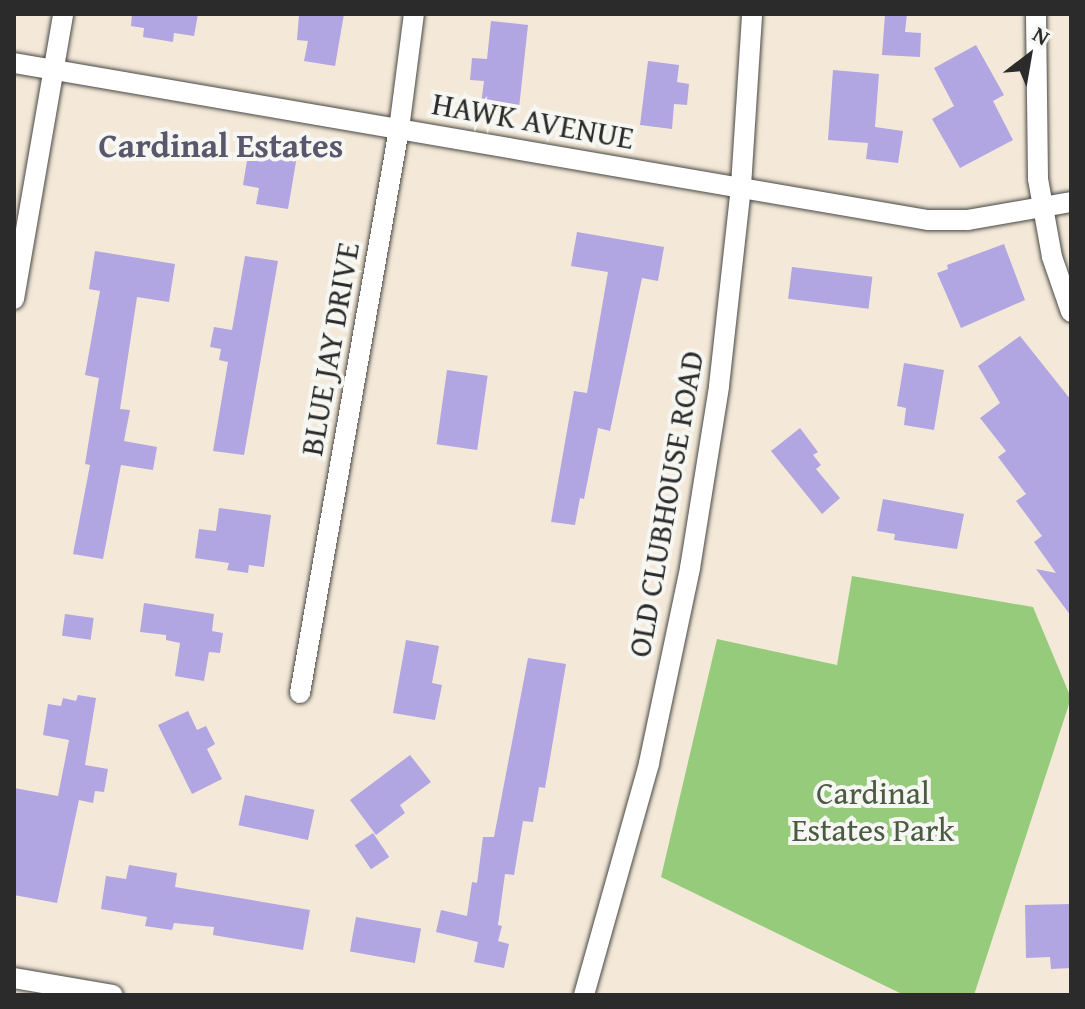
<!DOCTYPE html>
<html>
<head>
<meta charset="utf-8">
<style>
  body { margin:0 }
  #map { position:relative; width:1085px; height:1009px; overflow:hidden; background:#f4e9d8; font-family:"Gentium Book Plus",serif }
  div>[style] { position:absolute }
  .green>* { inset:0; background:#96cb7c }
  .building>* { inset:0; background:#b1a5e2; transform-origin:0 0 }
  .roads { filter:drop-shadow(0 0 2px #494845) drop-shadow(0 0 2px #494845) }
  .street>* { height:20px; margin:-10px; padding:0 10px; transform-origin:10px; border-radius:10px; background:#fff }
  span { translate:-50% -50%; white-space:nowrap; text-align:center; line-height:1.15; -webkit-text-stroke:8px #f6f6f2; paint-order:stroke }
  .street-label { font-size:32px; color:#2b2b2b }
  .park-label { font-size:32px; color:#4b5b43 }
  .neighbourhood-label { font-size:34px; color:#5a566b; font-weight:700 }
  .frame { position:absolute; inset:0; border:16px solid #2b2b2b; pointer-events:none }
  .north { position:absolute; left:989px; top:16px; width:80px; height:80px; -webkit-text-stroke:6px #f6f6f2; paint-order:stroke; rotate:31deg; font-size:22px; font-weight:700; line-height:32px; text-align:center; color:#2b2b2b }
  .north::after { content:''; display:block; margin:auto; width:28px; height:36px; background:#2b2b2b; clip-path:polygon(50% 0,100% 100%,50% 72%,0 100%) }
</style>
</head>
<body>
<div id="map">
  <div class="green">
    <div style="clip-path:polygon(852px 576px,1033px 607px,1071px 698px,974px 995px,904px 995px,661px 877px,717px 639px,837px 665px)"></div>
  </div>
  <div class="building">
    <div style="clip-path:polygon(132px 14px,198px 14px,194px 36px,174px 33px,173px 42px,143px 37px,144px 28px,131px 26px)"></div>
    <div style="clip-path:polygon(299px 14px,344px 14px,335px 66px,304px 61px,308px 41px,297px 40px)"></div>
    <div style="clip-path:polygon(885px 14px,907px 14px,905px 32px,921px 33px,920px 57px,882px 55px)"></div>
    <div style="clip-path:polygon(491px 21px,528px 25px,519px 108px,481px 104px,484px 81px,470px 80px,472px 58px,487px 59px)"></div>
    <div style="clip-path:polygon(976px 45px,1004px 95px,993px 101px,1013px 140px,960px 168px,932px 119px,954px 106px,934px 68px)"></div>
    <div style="clip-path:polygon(648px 61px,679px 65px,677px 82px,689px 84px,687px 105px,674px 104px,672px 129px,640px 125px)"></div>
    <div style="clip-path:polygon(833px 70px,879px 74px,875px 127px,903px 131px,898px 163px,866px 159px,868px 143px,828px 140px)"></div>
    <div style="clip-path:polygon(249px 148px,297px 156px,288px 209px,256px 204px,259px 188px,243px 185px)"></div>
    <div style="clip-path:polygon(577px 232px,664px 247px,658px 281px,642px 278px,610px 431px,598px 428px,584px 499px,580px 498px,575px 525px,551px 522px,574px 391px,587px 393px,608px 272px,571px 266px)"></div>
    <div style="clip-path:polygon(1004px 244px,1025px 300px,961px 328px,937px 273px,948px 269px,947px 265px)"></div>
    <div style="clip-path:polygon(95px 251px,175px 264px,169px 302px,137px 297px,120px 409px,130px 410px,124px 441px,157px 447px,153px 470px,121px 465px,103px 559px,73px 554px,90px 465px,85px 464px,99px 378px,85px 375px,100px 291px,89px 289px)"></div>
    <div style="clip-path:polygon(245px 256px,278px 261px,244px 455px,213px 451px,228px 362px,219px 360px,221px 349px,210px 347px,214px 327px,232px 330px)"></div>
    <div style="left:792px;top:267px;width:81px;height:32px;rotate:7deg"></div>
    <div style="clip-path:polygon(1020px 336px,1071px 400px,1071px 616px,1036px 569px,1056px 573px,1034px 542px,1042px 536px,1016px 501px,1026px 494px,998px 457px,1006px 451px,980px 418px,1000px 403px,978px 366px)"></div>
    <div style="clip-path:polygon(904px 363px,944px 370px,934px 430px,904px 425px,906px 408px,897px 406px)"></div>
    <div style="left:447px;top:370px;width:41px;height:75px;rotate:8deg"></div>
    <div style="clip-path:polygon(800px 428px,818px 452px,813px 455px,821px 465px,816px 469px,840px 498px,822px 514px,771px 451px)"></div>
    <div style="clip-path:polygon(883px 499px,964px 514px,957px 549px,894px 540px,895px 534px,877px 531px)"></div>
    <div style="clip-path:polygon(219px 508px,271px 515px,264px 567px,249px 565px,248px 573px,227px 570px,229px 563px,195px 558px,199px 529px,216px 531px)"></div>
    <div style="clip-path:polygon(144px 603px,214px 614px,212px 631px,223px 633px,220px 653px,209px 652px,204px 681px,175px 676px,180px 643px,166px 640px,166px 635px,140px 632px)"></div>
    <div style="left:65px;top:614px;width:29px;height:22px;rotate:8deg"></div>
    <div style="clip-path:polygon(406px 640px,439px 646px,432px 683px,442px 685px,435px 720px,393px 713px)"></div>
    <div style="clip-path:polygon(528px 658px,566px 664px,545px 788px,539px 787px,533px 822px,523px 821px,514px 875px,505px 874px,498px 925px,502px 926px,498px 941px,509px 944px,504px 968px,474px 962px,478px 942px,436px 932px,441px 910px,467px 916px,472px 882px,477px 883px,483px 837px,494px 837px)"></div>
    <div style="clip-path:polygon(78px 695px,96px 698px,85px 765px,108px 769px,104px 792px,95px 791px,93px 803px,79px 800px,57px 903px,14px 895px,14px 788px,58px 796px,69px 740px,43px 735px,48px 704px,61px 706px,63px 698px,76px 701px)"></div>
    <div style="clip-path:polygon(188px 711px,197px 730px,206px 726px,215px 744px,207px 749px,222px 779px,192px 794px,158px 725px)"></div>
    <div style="clip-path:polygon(410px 755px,431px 782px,400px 805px,405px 813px,376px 835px,350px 800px)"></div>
    <div style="left:245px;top:795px;width:71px;height:31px;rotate:12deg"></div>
    <div style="left:373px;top:833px;width:29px;height:22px;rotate:56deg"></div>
    <div style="clip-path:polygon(129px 865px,177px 873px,175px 887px,310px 910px,303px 950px,213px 935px,214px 927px,174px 923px,172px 930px,145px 926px,147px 917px,101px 909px,106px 876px,126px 879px)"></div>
    <div style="clip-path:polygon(1071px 904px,1071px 968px,1051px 969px,1050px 957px,1026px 958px,1025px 905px)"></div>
    <div style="left:356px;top:917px;width:66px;height:35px;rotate:10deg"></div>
  </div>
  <div class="roads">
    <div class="street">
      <div style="left:1036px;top:14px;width:165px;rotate:89.3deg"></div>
      <div style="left:1038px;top:179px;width:79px;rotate:79.8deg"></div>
      <div style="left:1052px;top:257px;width:58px;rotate:70.9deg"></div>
      <div style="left:14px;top:63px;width:927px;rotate:9.75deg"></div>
      <div style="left:928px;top:220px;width:40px"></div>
      <div style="left:968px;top:220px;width:105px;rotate:-9.9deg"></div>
      <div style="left:14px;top:299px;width:289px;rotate:-80.2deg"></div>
      <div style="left:300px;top:693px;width:573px;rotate:-80.04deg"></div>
      <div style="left:399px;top:129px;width:116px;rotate:-82.6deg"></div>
      <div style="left:14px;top:978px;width:100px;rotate:9.7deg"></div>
      <div style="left:584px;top:995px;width:241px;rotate:-74.3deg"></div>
      <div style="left:649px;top:763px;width:199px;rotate:-78.1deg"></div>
      <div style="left:690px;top:568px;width:184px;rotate:-80.9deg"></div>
      <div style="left:719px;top:386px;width:201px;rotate:-83.7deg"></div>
      <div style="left:741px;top:186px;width:172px;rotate:-86.3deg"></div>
    </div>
  </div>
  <div class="street-label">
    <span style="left:533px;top:121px;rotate:10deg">HAWK AVENUE</span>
    <span style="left:330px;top:349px;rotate:-80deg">BLUE JAY DRIVE</span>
    <span style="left:666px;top:504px;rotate:-80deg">OLD CLUBHOUSE ROAD</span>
  </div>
  <div class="park-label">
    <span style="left:873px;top:812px">Cardinal<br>Estates Park</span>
  </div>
  <div class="neighbourhood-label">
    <span style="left:221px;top:145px">Cardinal Estates</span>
  </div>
  <div class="frame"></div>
  <div class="north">N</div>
</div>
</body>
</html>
